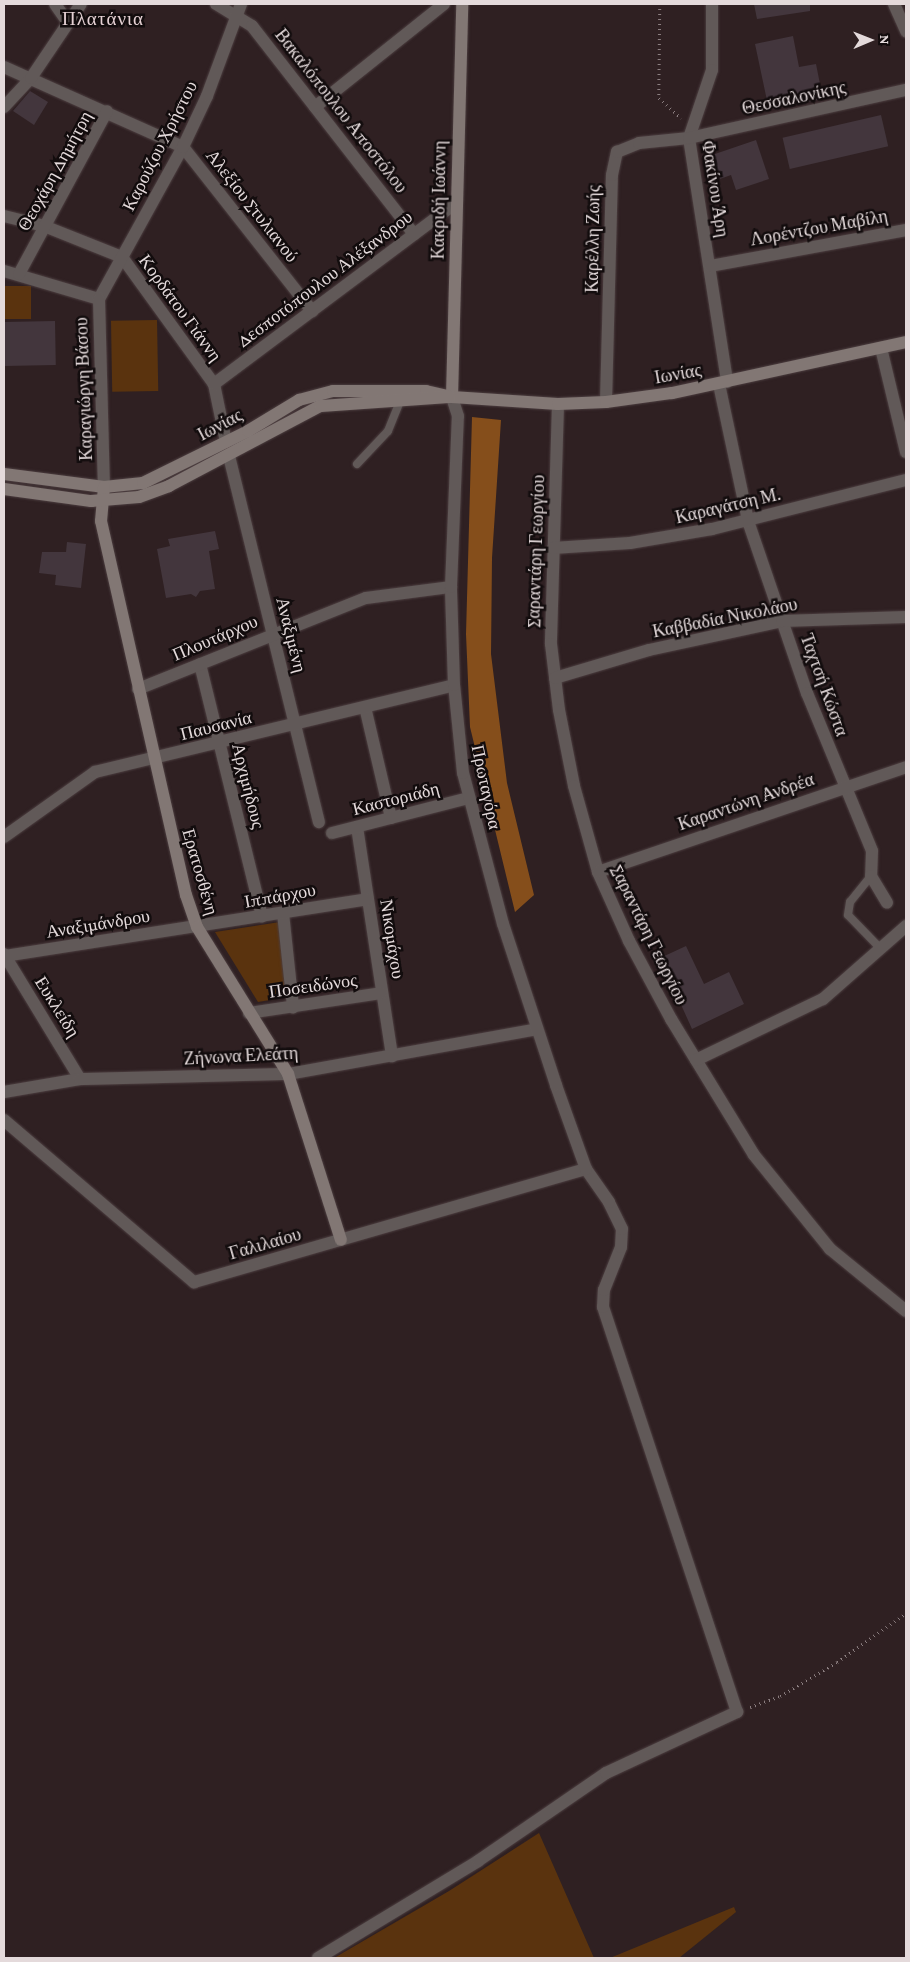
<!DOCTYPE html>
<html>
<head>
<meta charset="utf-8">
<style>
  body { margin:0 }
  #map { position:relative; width:910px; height:1962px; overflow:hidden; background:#2f2022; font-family:"Crimson Pro",serif }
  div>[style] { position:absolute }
  .green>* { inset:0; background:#5a330e; transform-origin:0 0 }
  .forest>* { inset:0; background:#854e1b }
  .building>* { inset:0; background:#43363d; transform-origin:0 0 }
  .path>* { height:2.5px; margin-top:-1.25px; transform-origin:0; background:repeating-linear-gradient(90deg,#8c7f81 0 1px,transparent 0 5px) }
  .roads { filter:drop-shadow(0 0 1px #4c3e40) drop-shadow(0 0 1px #4c3e40) }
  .lane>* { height:8px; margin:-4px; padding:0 4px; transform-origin:4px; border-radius:4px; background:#615958 }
  .street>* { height:12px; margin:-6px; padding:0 6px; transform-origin:6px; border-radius:6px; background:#615958 }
  .secondary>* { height:12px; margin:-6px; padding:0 6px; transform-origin:6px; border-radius:6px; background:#827774 }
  span { translate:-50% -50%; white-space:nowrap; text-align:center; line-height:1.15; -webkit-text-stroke:5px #120c0d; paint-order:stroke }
  .street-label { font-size:18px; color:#e4dadb }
  .neighbourhood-label { font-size:19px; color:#e5d1d4; letter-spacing:1px }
  .frame { position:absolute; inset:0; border:5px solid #e4dadb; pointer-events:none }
  .north { position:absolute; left:845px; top:15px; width:50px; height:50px; -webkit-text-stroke:4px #120c0d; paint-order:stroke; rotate:89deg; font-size:14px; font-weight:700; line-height:20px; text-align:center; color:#e4dadb }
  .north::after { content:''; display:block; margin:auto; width:18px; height:22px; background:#e4dadb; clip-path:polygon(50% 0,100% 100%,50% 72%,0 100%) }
</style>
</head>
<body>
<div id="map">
  <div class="green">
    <div style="left:4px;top:286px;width:27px;height:33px"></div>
    <div style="left:157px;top:320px;width:71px;height:46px;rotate:89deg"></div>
    <div style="clip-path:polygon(280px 922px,288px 997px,258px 1002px,215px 932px)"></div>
    <div style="clip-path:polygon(539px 1833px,594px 1958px,334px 1958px,449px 1891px)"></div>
    <div style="clip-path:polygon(734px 1907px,736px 1912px,679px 1958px,610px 1958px)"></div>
  </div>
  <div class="forest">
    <div style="clip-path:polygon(472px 417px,501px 420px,492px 558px,491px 654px,507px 783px,534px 895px,515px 912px,470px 727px,466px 634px)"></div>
  </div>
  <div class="building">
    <div style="clip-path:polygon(754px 4px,810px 4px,810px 11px,757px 19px)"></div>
    <div style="clip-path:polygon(793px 36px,799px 67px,816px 64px,823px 99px,769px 110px,755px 44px)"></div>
    <div style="clip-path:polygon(30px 91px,48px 102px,34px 125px,13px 111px)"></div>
    <div style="left:881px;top:115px;width:32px;height:101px;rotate:77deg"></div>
    <div style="clip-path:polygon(756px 140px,769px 179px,736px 190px,731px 175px,720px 179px,712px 155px)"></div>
    <div style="left:55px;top:321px;width:44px;height:51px;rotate:89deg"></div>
    <div style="clip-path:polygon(215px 531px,219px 549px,209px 551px,215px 589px,200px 591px,196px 597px,191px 594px,166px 598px,157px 549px,170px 546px,168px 539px)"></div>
    <div style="clip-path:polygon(67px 542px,86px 544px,81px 588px,55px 585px,56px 575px,39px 573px,42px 552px,66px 552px)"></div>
    <div style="clip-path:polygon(686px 946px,704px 984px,729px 972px,744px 1004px,692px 1029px,660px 958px)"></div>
  </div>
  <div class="path">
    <div style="left:660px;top:4px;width:94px;rotate:90.6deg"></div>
    <div style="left:659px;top:98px;width:30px;rotate:42deg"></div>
    <div style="left:750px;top:1707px;width:32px;rotate:-20deg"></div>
    <div style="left:780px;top:1696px;width:66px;rotate:-30.8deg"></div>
    <div style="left:837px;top:1662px;width:85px;rotate:-35.4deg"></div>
  </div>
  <div class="roads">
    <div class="lane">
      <div style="left:357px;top:464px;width:45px;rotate:-46.8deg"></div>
      <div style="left:388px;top:431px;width:31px;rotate:-68deg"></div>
      <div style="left:871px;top:876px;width:33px;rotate:129deg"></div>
      <div style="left:850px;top:902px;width:13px;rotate:99deg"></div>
      <div style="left:848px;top:915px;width:45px;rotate:45.9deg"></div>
    </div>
    <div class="street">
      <div style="left:55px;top:4px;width:21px;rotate:55deg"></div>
      <div style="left:216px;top:4px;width:42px;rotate:31.4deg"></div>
      <div style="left:252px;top:26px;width:264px;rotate:52.1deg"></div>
      <div style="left:712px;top:4px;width:66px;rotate:90deg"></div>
      <div style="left:712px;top:70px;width:72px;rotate:108.7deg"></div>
      <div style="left:689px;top:138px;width:247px;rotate:81.1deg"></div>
      <div style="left:894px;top:4px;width:30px;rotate:66deg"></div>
      <div style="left:4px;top:67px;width:196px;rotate:24.1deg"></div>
      <div style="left:183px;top:147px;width:209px;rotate:51.8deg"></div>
      <div style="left:4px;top:107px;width:40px;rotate:-47deg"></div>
      <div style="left:31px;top:78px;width:89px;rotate:-56deg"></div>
      <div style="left:315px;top:107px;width:165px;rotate:-38.6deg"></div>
      <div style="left:4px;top:216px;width:41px;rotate:14deg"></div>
      <div style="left:44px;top:226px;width:84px;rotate:21.7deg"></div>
      <div style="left:122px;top:257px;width:157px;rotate:54.1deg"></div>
      <div style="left:214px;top:384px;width:59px;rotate:78.3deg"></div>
      <div style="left:710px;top:266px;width:199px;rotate:-10.4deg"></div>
      <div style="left:4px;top:271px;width:99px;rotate:16.4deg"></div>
      <div style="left:19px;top:274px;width:185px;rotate:-61.6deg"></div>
      <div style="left:99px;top:299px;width:174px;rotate:-61.1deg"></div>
      <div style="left:183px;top:147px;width:56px;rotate:-64.8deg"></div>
      <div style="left:207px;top:96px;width:98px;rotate:-69.7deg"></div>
      <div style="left:99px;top:299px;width:188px;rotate:88.5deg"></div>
      <div style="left:881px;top:348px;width:107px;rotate:76.5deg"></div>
      <div style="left:214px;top:384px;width:302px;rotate:-36.8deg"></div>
      <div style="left:719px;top:384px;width:140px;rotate:78deg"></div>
      <div style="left:748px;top:521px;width:182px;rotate:71.1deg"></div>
      <div style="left:807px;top:693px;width:171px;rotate:67.6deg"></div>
      <div style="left:872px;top:851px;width:25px;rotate:92deg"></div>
      <div style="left:871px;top:876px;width:31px;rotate:59deg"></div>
      <div style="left:606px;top:402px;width:227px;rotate:-88.5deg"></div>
      <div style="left:612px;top:175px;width:24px;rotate:-78deg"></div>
      <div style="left:617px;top:152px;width:24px;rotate:-22deg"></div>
      <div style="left:639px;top:143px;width:50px;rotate:-5.7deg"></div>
      <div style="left:689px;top:138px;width:222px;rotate:-12.5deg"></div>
      <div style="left:558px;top:404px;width:240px;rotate:91.7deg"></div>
      <div style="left:551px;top:644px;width:66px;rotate:83.1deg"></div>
      <div style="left:559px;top:710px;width:77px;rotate:78.8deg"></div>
      <div style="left:574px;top:786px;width:89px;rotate:74.4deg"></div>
      <div style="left:598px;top:872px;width:76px;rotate:65.8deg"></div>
      <div style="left:629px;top:941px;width:89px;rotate:61.7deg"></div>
      <div style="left:671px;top:1019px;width:159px;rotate:58.6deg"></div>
      <div style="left:754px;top:1155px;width:121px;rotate:51deg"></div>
      <div style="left:830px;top:1249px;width:98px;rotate:39.2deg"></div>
      <div style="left:229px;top:456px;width:377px;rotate:76.2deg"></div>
      <div style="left:553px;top:548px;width:77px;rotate:-3.7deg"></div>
      <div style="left:630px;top:543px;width:83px;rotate:-9.7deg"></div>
      <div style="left:712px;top:529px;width:200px;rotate:-14.2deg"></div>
      <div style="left:200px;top:664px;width:260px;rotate:76.2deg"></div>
      <div style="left:555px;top:678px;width:98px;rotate:-16.6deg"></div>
      <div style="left:649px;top:650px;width:136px;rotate:-12.3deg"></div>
      <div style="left:782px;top:621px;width:124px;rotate:-1.8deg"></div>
      <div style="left:138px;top:689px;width:245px;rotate:-21.8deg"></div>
      <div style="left:366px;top:598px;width:86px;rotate:-7.4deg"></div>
      <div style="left:365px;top:707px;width:114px;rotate:76.8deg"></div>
      <div style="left:357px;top:827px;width:232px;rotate:81.3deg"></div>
      <div style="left:332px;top:833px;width:140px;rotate:-14.4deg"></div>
      <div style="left:4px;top:837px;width:112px;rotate:-35.5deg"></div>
      <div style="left:95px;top:772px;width:369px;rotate:-13.6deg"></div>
      <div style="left:598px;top:872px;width:325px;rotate:-18.8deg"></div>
      <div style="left:283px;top:913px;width:95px;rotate:83.9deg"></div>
      <div style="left:4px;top:954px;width:146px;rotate:58.7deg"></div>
      <div style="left:5px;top:956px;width:367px;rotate:-8.9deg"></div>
      <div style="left:249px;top:1013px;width:134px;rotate:-8.6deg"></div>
      <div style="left:696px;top:1060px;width:141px;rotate:-25.7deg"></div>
      <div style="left:823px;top:999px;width:111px;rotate:-41.3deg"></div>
      <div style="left:4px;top:1092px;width:77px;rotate:-9.7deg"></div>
      <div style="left:80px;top:1079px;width:208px;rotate:-1.4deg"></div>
      <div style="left:288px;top:1074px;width:253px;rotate:-10.2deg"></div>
      <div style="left:4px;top:1120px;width:250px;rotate:40.5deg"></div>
      <div style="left:194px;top:1282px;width:408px;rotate:-16.1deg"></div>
      <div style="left:318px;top:1958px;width:187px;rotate:-31.2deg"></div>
      <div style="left:478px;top:1861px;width:155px;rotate:-34.5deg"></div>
      <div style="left:606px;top:1773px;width:145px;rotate:-25deg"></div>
      <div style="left:737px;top:1712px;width:427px;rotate:-108.3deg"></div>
      <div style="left:603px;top:1307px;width:17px;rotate:-87deg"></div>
      <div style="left:604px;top:1290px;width:46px;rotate:-68.4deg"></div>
      <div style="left:621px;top:1247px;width:18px;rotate:-87deg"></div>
      <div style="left:622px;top:1229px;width:30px;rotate:-116deg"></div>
      <div style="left:609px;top:1202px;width:40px;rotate:-124.9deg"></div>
      <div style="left:586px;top:1169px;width:89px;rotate:-109.7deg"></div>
      <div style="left:556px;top:1085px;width:169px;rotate:-108.2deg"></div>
      <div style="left:503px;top:924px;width:156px;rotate:-104.8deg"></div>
      <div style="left:463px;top:773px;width:88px;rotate:-95.8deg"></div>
      <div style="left:454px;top:685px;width:98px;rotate:-91.8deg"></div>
      <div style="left:451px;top:587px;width:171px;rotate:-87.7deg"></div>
      <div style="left:458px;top:416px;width:20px;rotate:-108deg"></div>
    </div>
    <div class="secondary">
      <div style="left:452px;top:397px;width:393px;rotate:-88.5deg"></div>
      <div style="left:4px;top:474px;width:101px;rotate:7.4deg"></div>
      <div style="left:104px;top:487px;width:39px;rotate:-6deg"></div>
      <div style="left:143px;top:483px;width:117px;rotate:-26.3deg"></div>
      <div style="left:248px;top:431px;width:60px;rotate:-31.3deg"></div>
      <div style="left:299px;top:400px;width:35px;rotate:-15deg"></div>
      <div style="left:333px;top:391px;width:93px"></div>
      <div style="left:426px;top:391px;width:27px;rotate:13deg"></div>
      <div style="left:452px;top:397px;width:106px;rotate:3.8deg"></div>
      <div style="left:558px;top:404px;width:48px;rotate:-2.4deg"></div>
      <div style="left:606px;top:402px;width:67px;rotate:-7.8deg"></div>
      <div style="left:672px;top:393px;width:239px;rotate:-12.3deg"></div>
      <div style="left:104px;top:487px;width:34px;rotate:95deg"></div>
      <div style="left:101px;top:521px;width:384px;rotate:77.2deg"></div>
      <div style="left:186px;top:895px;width:34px;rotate:71deg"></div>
      <div style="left:197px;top:927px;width:173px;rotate:58.2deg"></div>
      <div style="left:288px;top:1074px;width:174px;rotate:72.3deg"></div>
      <div style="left:4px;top:489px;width:88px;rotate:7.9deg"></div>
      <div style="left:91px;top:501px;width:48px;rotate:-4.8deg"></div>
      <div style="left:139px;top:497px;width:32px;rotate:-20deg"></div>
      <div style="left:169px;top:486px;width:171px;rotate:-27.9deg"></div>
      <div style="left:320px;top:406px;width:130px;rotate:-4deg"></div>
    </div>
  </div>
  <div class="street-label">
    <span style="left:794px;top:98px;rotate:-12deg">Θεσσαλονίκης</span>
    <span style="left:341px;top:111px;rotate:52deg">Βακαλόπουλου Αποστόλου</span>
    <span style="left:160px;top:146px;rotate:-63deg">Καρούζου Χρήστου</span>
    <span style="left:55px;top:171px;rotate:-61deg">Θεοχάρη Δημήτρη</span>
    <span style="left:715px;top:189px;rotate:81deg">Φακίνου Άρη</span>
    <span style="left:439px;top:200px;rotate:-89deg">Κακριδή Ιωάννη</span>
    <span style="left:252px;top:206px;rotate:52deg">Αλεξίου Στυλιανού</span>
    <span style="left:819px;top:228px;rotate:-10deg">Λορέντζου Μαβίλη</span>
    <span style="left:593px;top:239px;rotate:-89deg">Καρέλλη Ζωής</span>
    <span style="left:325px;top:279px;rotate:-37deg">Δεσποτόπουλου Αλέξανδρου</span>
    <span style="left:180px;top:308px;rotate:54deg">Κορδάτου Γιάννη</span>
    <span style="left:678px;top:374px;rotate:-10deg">Ιωνίας</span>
    <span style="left:84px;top:389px;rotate:-92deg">Καραγιώργη Βάσου</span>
    <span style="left:220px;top:425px;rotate:-28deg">Ιωνίας</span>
    <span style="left:728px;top:506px;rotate:-13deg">Καραγάτση Μ.</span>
    <span style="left:536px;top:551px;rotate:-88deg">Σαραντάρη Γεωργίου</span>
    <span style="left:725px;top:618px;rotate:-11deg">Καββαδία Νικολάου</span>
    <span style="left:291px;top:635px;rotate:76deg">Αναξιμένη</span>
    <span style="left:215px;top:638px;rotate:-23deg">Πλουτάρχου</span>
    <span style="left:824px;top:685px;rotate:70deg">Ταχτσή Κώστα</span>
    <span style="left:216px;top:726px;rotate:-14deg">Παυσανία</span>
    <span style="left:248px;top:786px;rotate:76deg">Αρχιμήδους</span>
    <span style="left:486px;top:787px;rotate:78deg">Πρωταγόρα</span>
    <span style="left:396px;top:799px;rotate:-14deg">Καστοριάδη</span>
    <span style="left:746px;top:802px;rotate:-19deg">Καραντώνη Ανδρέα</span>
    <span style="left:200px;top:872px;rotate:74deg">Ερατοσθένη</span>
    <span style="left:280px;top:896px;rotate:-10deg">Ιππάρχου</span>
    <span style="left:98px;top:924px;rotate:-9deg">Αναξιμάνδρου</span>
    <span style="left:649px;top:935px;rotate:64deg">Σαραντάρη Γεωργίου</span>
    <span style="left:392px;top:939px;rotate:81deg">Νικομάχου</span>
    <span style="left:313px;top:986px;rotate:-8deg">Ποσειδώνος</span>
    <span style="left:57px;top:1007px;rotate:58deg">Ευκλείδη</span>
    <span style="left:241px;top:1056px;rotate:-3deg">Ζήνωνα Ελεάτη</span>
    <span style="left:265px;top:1244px;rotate:-16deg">Γαλιλαίου</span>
  </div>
  <div class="neighbourhood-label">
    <span style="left:103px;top:19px">Πλατάνια</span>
  </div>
  <div class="frame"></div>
  <div class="north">N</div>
</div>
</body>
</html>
